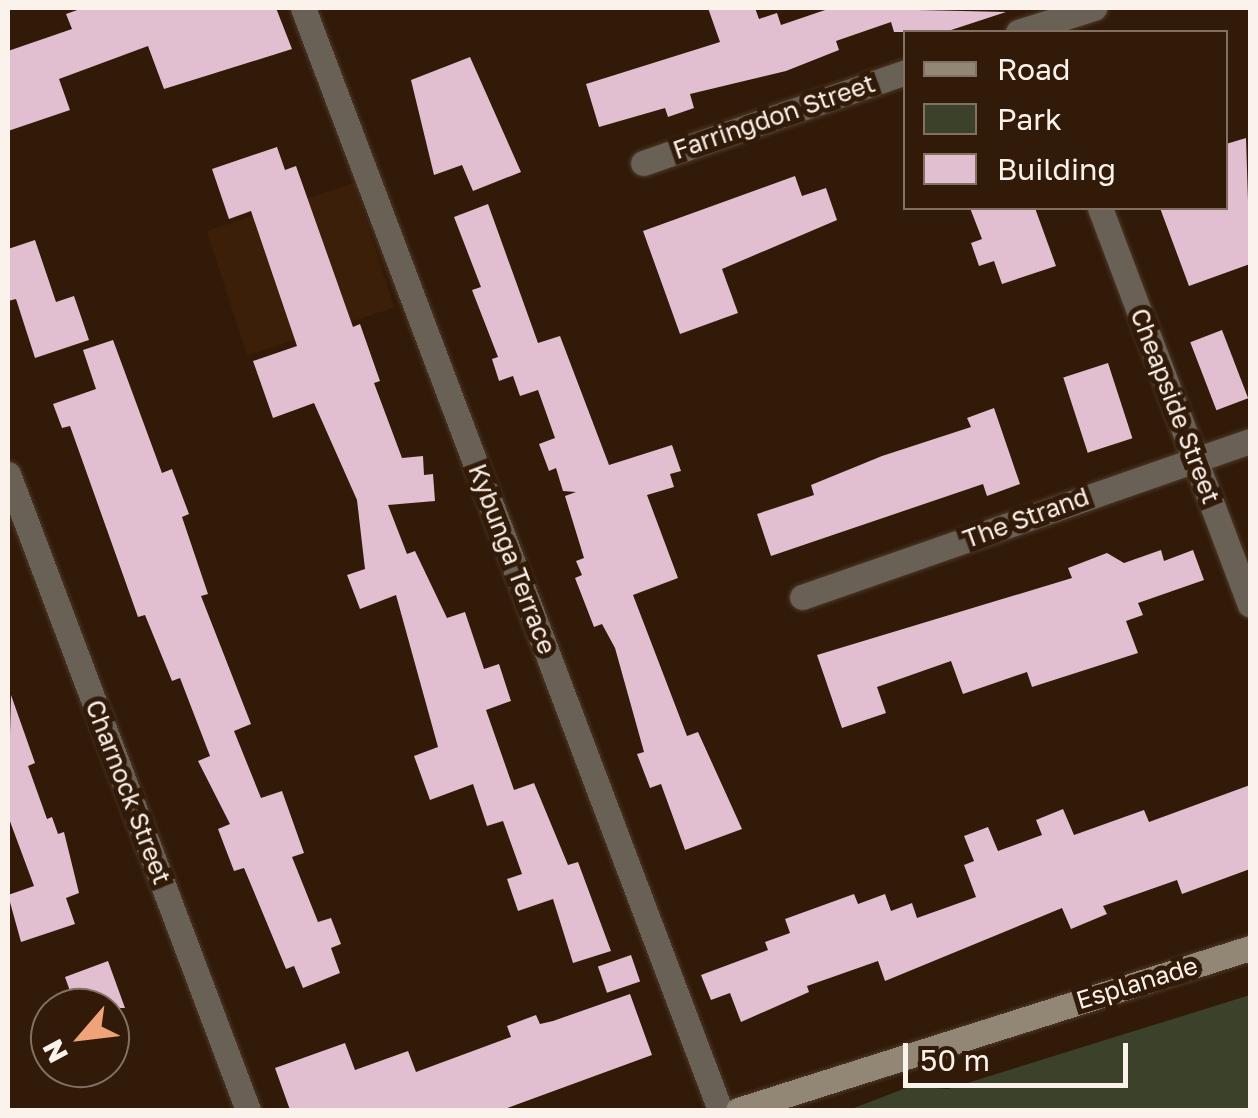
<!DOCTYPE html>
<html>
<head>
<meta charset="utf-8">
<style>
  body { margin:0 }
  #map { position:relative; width:1258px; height:1118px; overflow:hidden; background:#311a08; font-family:"Golos Text",sans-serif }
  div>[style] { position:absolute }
  .built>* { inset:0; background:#3c1f08; transform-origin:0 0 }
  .green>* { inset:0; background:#3c4129 }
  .building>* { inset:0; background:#e1bed0; transform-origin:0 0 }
  .roads { filter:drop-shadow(0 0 2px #4d3828) drop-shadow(0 0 2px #4d3828) }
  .street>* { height:25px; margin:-12.5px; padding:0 12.5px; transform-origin:12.5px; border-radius:12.5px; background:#696156 }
  .secondary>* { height:25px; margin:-12.5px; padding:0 12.5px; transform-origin:12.5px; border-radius:12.5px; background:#928674 }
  span { translate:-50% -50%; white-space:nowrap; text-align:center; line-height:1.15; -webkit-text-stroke:10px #311a08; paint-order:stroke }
  .street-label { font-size:25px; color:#fcf2ec }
  .frame { position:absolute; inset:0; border:10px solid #fcf2ec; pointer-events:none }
  .legend { position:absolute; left:903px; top:30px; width:325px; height:180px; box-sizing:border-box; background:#311a08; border:2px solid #827063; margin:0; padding:12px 18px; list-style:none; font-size:30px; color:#fcf2ec }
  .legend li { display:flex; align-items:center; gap:20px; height:50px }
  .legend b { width:50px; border:2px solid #827063 }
  .north { position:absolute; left:30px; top:988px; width:100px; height:100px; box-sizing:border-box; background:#311a08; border:2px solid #827063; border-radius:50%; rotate:242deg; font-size:28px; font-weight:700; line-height:40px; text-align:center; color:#fcf2ec }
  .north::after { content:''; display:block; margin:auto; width:35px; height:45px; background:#f0a279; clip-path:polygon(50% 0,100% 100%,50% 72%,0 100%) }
  .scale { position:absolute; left:903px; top:1043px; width:225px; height:45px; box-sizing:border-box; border:5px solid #fcf2ec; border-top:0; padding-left:12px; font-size:30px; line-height:35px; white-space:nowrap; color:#fcf2ec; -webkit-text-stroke:8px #311a08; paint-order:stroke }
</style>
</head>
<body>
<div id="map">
  <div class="built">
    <div style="left:354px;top:183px;width:131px;height:155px;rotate:72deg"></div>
  </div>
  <div class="green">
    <div style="clip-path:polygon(1250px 995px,1250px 1110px,849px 1110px,911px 1086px,948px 1089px)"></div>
  </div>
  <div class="building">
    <div style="clip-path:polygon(83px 8px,276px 8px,292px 49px,164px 89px,148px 46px,59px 79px,70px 110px,8px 131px,8px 51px,72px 29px,66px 14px)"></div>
    <div style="clip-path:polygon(708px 8px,755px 8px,759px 19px,777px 13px,781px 25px,831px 8px,1006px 12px,945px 32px,894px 32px,891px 22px,836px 41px,839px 50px,786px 71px,690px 94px,694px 108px,668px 117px,665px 108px,599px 127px,586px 84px,720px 42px)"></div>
    <div style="clip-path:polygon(470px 57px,521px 172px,473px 191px,462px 165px,434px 175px,411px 80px)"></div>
    <div style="clip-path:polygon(1246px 138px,1250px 264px,1189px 286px,1160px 208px,1226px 208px,1226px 144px)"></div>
    <div style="clip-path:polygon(277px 147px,285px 170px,296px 166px,353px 327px,360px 324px,380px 381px,374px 383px,402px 458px,423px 456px,424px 475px,433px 474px,435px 501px,388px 505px,407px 554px,415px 551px,447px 618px,465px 612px,484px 669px,499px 664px,511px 701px,486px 710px,514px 790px,534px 783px,568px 865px,578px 862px,611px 951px,573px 963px,553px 899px,518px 911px,507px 879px,522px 874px,503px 821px,487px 826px,473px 784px,430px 800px,414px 756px,438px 747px,396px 595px,360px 609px,347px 575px,365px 569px,357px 500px,314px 403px,273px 418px,253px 361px,297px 346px,251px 211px,229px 219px,212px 169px)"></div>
    <div style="clip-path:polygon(795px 176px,802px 196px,826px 188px,837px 220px,722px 269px,738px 313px,680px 334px,643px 231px)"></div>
    <div style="clip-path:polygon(488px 204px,538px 343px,560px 336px,609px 465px,672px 445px,681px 471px,670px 474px,674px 487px,647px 495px,678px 578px,633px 595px,687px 736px,698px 732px,742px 829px,685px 850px,661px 784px,650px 788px,637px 754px,644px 752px,615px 648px,602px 624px,594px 627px,575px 578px,582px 575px,576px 561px,584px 558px,565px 496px,576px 492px,563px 491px,556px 468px,549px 471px,539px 444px,555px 438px,538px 390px,520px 396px,513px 376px,499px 381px,492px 359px,498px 357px,472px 290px,481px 287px,454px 217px)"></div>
    <div style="clip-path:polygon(970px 208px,1035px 208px,1056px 266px,1002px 284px,994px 261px,979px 266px,971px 243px,982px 239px)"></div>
    <div style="clip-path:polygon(35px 240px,56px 302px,74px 296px,89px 340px,35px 358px,16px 299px,8px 301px,8px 249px)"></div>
    <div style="left:1222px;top:330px;width:73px;height:34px;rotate:69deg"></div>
    <div style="clip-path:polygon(113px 340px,162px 473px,172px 469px,189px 514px,182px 517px,208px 594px,201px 596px,251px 724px,234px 731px,261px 798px,282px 791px,304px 853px,292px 857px,318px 922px,331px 918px,341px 944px,331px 948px,340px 973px,303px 988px,294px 966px,286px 969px,244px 868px,234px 871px,218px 829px,230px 824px,198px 761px,210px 756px,180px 678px,172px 681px,145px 615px,138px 617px,70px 426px,62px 428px,53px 404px,96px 389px,83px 350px)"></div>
    <div style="left:1108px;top:363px;width:79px;height:47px;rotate:72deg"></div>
    <div style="clip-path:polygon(994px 408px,1020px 484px,987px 496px,983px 484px,771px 556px,757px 514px,814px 495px,811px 485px,882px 456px,971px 427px,967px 418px)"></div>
    <div style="clip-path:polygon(1161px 550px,1164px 561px,1193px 550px,1204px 580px,1138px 603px,1143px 615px,1126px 621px,1138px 653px,1032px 687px,1027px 672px,963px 694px,951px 661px,877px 687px,886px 713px,842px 728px,817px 655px,1072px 578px,1068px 568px,1107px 553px,1124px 563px)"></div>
    <div style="clip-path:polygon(11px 695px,35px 763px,28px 766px,47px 819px,52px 817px,58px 834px,64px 832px,79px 893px,66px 898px,75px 924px,21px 942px,8px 895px,34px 886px,8px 816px)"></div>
    <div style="clip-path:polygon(1250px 785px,1250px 869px,1182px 894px,1177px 880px,1103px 906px,1107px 914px,1071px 929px,1062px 908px,885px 981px,878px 961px,807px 986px,809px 992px,741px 1022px,730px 993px,711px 1000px,701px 975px,768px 950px,765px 942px,790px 933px,785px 919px,854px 894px,858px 904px,885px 894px,891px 911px,912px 903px,917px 918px,976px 897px,964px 865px,974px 861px,964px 836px,988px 827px,998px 851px,1042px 835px,1036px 820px,1063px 809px,1074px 835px,1144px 810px,1149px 822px)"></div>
    <div style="left:631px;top:955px;width:28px;height:35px;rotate:71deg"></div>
    <div style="clip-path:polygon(108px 961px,125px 1008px,76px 1008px,65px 977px)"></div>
    <div style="clip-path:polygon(630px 994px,652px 1055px,502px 1110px,290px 1110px,275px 1068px,345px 1043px,355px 1070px,408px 1051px,416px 1072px,511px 1037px,507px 1026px,536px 1015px,540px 1024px,553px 1021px)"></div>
  </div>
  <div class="roads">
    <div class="street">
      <div style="left:303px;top:8px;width:1178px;rotate:69.27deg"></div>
      <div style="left:1018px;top:32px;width:80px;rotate:-17.5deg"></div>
      <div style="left:643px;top:163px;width:278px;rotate:-19.1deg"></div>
      <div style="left:1100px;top:208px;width:424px;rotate:69.3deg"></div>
      <div style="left:8px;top:474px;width:680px;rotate:69.33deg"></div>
      <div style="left:802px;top:597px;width:474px;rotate:-19.2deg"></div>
    </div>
    <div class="secondary">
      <div style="left:738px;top:1110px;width:537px;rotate:-17.56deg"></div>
    </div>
  </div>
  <div class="street-label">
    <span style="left:774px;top:117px;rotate:-19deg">Farringdon Street</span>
    <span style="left:1175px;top:406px;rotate:69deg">Cheapside Street</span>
    <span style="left:1026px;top:518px;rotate:-20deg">The Strand</span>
    <span style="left:512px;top:559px;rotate:69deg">Kybunga Terrace</span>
    <span style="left:128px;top:792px;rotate:69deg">Charnock Street</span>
    <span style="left:1137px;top:983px;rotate:-17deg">Esplanade</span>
  </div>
  <div class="frame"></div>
  <ul class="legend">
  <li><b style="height:12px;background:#928674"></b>Road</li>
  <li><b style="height:28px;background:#3c4129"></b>Park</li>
  <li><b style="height:28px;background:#e1bed0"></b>Building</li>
  </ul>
  <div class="north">N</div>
  <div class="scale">50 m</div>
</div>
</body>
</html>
